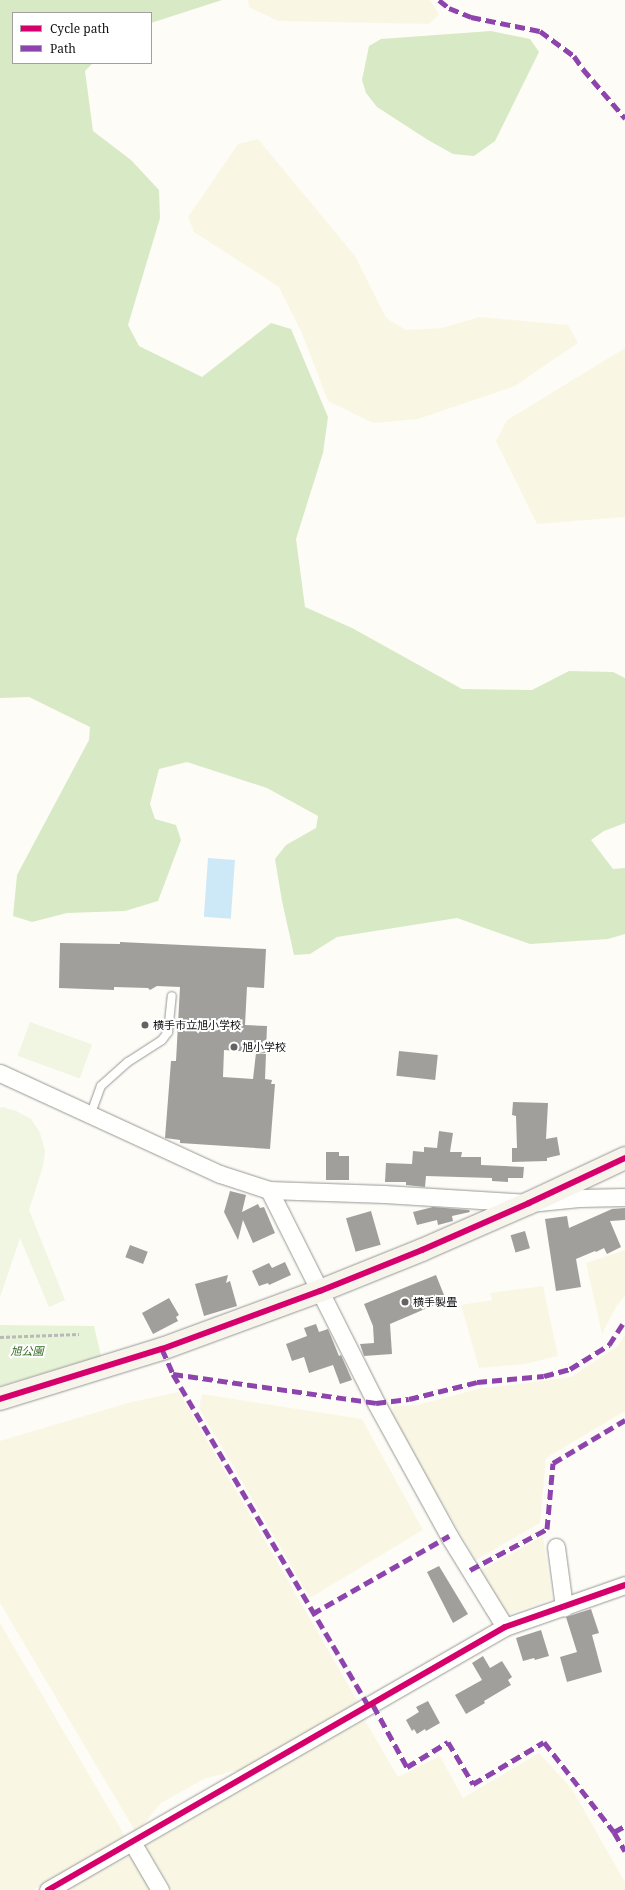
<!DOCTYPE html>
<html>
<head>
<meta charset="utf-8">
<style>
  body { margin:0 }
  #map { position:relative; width:625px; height:1890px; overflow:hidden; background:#fdfcf7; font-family:"Noto Serif","Noto Sans JP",serif }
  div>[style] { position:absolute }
  .farmland>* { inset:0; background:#f9f7e4 }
  .green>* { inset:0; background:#e7f3d7 }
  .forest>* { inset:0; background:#d8eac5 }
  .pitch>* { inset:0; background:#f0f6e1; transform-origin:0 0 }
  .water>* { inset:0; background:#cde8f7; transform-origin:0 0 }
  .building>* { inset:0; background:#a19f9c; transform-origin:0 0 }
  .path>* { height:2.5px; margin-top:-1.25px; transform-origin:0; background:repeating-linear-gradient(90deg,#b9b9b8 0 4px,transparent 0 6px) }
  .roads { filter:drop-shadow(0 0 1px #979795) drop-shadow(0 0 1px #979795) }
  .lane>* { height:8px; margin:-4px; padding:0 4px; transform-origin:4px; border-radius:4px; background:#fffffe }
  .street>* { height:17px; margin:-8.5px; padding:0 8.5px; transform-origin:8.5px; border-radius:8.5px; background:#fffffe }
  .secondary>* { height:22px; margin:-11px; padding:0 11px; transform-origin:11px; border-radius:11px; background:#f6f4eb }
  .quiet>* { height:5px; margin-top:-2.5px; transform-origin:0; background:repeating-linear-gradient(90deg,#8e44ad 0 10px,transparent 0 15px) }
  .cycleway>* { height:6px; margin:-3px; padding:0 3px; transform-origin:3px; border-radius:3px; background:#d6006c }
  .dots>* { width:11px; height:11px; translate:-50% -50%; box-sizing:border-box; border:2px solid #fff; border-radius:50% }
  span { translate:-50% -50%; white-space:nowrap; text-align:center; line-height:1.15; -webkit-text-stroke:4px #fff; paint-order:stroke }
  .poi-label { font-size:11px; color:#111 }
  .left { translate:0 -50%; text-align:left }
  .park-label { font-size:11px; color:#2f6b1f; font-style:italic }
  .legend { position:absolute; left:12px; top:12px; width:140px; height:52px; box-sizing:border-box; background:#fff; border:1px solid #a0a0a0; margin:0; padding:5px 7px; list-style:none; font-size:12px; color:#111 }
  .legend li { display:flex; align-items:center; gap:8px; height:20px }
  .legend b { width:20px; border:1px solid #a0a0a0 }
</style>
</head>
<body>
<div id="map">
  <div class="farmland">
    <div style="clip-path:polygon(248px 0,430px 0,439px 14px,429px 24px,278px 21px,249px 7px)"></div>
    <div style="clip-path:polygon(258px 139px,355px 256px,386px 318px,406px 330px,442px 328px,480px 317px,568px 325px,578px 343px,515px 386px,418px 419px,373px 423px,328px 401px,301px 331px,279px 287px,194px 232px,188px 217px,238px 144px)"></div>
    <div style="clip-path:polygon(625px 348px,625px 517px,537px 524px,496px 441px,507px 420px)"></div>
    <div style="clip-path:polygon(625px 1250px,625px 1296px,616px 1307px,602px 1334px,586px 1263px)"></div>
    <div style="clip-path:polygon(543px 1286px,558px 1356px,524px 1364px,479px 1368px,461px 1305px,492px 1300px,490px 1293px)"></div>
    <div style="clip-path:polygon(625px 1334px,625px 1411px,546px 1458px,540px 1523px,476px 1560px,391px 1416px,394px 1406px,417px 1405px,478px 1389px,571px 1377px,618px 1346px)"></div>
    <div style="clip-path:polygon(179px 1392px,358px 1702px,240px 1771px,233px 1771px,204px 1779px,161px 1803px,143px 1825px,144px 1827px,135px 1831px,0 1603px,0 1441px,131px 1402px)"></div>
    <div style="clip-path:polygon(202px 1394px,362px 1419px,423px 1530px,310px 1598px,199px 1408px)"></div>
    <div style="clip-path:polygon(543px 1536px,552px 1599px,504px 1616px,478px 1572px)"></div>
    <div style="clip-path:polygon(0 1623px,125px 1836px,33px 1890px,0 1890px)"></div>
    <div style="clip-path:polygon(364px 1719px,398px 1777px,440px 1756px,463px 1798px,539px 1753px,572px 1789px,625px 1882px,625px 1890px,172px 1890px,145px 1846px)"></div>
    <div style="clip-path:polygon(124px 1856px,134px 1859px,152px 1890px,65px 1890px)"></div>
  </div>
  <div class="green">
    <div style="clip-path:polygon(0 1325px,94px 1326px,101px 1356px,0 1386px)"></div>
  </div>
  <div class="forest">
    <div style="clip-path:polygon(0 0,222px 0,151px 23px,151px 13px,13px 13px,13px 63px,93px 63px,85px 71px,93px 131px,131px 160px,159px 190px,160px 218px,128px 325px,139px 346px,202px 377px,271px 323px,291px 329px,328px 417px,323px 453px,296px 539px,305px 607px,352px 628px,462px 689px,532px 690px,569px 671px,613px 672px,625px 678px,625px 823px,604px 831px,591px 840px,613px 869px,625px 868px,625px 934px,608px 939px,530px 944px,457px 918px,337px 937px,310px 954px,294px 955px,282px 901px,275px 859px,286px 845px,316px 828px,318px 816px,267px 788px,187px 762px,159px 769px,150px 804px,155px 819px,176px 825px,181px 840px,158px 901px,125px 911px,67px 913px,32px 922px,13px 916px,17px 875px,89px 740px,90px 727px,29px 697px,0 698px)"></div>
    <div style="clip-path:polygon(491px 31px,530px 39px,539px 52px,495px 141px,474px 156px,453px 154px,428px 140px,377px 107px,366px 93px,362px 80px,369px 46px,381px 39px)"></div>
  </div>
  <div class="pitch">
    <div style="left:30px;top:1022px;width:66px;height:36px;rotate:20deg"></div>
    <div style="clip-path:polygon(2px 1107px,16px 1111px,31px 1119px,40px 1133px,45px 1151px,43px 1166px,29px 1210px,65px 1300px,49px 1307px,20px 1238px,0 1297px,0 1108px)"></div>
  </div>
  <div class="water">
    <div style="left:208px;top:858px;width:27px;height:59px;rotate:4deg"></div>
  </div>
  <div class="building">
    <div style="clip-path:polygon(120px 942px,266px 949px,264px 988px,247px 987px,245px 1025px,267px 1026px,266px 1053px,224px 1050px,223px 1077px,253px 1079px,256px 1053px,266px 1054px,265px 1079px,272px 1080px,271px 1084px,275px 1084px,270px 1149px,180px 1143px,180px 1140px,165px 1138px,171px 1061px,176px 1061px,180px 987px,157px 986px,150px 990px,148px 988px,114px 987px,114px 990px,59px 988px,60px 943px,120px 944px)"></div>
    <div style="left:399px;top:1051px;width:39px;height:25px;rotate:6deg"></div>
    <div style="clip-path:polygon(513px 1102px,548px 1103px,546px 1139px,557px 1137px,560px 1155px,547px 1158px,547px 1161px,512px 1162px,512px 1148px,517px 1148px,516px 1116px,512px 1115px)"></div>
    <div style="clip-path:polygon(439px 1131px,453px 1133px,450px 1152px,462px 1152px,461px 1157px,481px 1157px,481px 1165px,524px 1167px,523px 1178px,508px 1178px,508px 1182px,492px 1181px,492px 1178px,426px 1176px,425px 1187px,406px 1185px,406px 1182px,385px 1182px,386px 1163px,412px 1164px,413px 1151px,424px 1152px,424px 1147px,437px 1148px)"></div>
    <div style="clip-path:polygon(326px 1152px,339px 1152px,339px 1156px,349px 1156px,349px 1180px,326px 1180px)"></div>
    <div style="clip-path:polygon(230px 1191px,246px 1195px,242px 1212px,258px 1204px,260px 1208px,264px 1207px,275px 1233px,253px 1243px,243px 1220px,238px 1240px,224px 1212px)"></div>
    <div style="clip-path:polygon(433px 1207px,469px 1210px,470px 1212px,452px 1216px,453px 1221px,438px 1225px,437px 1220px,417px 1225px,413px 1212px)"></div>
    <div style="clip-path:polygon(625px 1208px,625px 1220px,610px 1221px,621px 1247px,607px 1254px,604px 1248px,596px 1252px,595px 1251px,576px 1259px,581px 1287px,556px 1291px,545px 1219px,567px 1216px,569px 1228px,612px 1209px)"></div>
    <div style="left:371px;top:1211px;width:35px;height:26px;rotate:74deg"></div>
    <div style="left:525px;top:1231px;width:18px;height:15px;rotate:74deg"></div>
    <div style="left:130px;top:1245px;width:19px;height:13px;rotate:21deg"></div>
    <div style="clip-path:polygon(285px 1262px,291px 1275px,269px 1285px,268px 1283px,259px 1286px,252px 1271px,269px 1263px,272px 1268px)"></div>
    <div style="clip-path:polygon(228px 1275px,226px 1283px,230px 1281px,237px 1306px,204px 1316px,195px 1284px)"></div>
    <div style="clip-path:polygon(436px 1275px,446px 1300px,390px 1324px,392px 1354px,364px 1356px,360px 1344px,374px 1343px,373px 1326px,364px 1304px)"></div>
    <div style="clip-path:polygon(169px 1298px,179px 1315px,176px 1317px,178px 1321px,153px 1334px,142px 1313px)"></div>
    <div style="clip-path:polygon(316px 1324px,319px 1332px,328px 1329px,339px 1356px,341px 1355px,352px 1380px,340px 1384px,333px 1365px,309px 1373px,304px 1357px,292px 1361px,286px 1344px,307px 1336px,304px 1328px)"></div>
    <div style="clip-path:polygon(439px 1566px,468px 1614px,453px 1623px,427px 1572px)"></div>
    <div style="clip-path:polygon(591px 1609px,599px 1633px,592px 1635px,602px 1672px,567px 1682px,560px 1657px,577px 1652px,566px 1617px)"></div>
    <div style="clip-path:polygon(541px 1630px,549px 1656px,535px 1660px,534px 1658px,523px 1661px,516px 1638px)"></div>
    <div style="clip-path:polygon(483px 1656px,490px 1668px,502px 1661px,512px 1677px,508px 1680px,511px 1685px,484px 1701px,485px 1703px,466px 1714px,455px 1695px,482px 1680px,472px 1663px)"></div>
    <div style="clip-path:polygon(428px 1701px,440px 1723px,426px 1731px,425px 1729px,417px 1734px,414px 1729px,412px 1731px,406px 1720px,419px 1712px,416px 1707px)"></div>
  </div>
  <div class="path">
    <div style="left:0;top:1337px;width:79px;rotate:-2.2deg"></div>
  </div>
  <div class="roads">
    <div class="lane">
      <div style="left:90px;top:1116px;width:32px;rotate:-70deg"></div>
      <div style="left:101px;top:1086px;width:36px;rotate:-42deg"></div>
      <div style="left:128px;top:1062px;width:40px;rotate:-32.9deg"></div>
      <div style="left:162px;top:1040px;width:10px;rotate:-53deg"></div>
      <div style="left:168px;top:1032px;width:36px;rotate:-84deg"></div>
    </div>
    <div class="street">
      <div style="left:0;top:1073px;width:242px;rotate:24.7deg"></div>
      <div style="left:220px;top:1174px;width:52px;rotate:18.1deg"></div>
      <div style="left:269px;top:1190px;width:115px;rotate:2deg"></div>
      <div style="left:384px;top:1194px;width:145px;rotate:3.6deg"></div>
      <div style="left:529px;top:1203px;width:50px;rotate:-5.7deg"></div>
      <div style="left:579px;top:1198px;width:46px;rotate:-1.2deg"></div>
      <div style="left:269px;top:1190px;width:238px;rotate:63.3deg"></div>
      <div style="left:376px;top:1403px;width:152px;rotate:61.2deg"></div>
      <div style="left:449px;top:1536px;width:107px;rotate:58.4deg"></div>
      <div style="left:556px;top:1547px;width:61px;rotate:82.4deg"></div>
      <div style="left:132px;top:1842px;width:56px;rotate:59.7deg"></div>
      <div style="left:48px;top:1890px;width:527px;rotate:-29.92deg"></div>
      <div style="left:505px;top:1627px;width:127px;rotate:-19.3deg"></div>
    </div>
    <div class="secondary">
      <div style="left:0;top:1399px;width:170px;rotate:-17.2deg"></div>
      <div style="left:162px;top:1349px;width:168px;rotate:-20.2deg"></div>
      <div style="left:320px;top:1291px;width:110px;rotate:-21.9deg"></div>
      <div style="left:422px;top:1250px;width:117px;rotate:-23.7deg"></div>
      <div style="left:529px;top:1203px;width:106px;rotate:-25.1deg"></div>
    </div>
  </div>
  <div class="quiet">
    <div style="left:439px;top:0;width:13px;rotate:39deg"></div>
    <div style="left:449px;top:8px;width:24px;rotate:22deg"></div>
    <div style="left:471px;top:17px;width:70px;rotate:11.5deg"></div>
    <div style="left:540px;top:31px;width:42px;rotate:36.3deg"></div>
    <div style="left:574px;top:56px;width:16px;rotate:55deg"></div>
    <div style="left:583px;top:69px;width:65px;rotate:49.4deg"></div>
    <div style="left:162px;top:1349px;width:27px;rotate:66deg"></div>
    <div style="left:173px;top:1374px;width:205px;rotate:8.1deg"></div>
    <div style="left:376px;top:1403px;width:33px;rotate:-7deg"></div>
    <div style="left:409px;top:1399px;width:70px;rotate:-14deg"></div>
    <div style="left:477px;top:1382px;width:67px;rotate:-5.1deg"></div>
    <div style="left:544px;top:1376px;width:27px;rotate:-15deg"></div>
    <div style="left:570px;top:1369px;width:46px;rotate:-31.6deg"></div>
    <div style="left:609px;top:1345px;width:30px;rotate:-57deg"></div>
    <div style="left:173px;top:1374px;width:386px;rotate:59.5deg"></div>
    <div style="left:470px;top:1570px;width:87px;rotate:-28deg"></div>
    <div style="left:547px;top:1529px;width:66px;rotate:-84.8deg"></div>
    <div style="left:553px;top:1463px;width:84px;rotate:-30.8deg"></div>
    <div style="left:312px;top:1614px;width:158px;rotate:-29.7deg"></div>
    <div style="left:373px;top:1705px;width:71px;rotate:61.3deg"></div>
    <div style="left:407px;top:1767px;width:48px;rotate:-31.4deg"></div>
    <div style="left:448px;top:1742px;width:49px;rotate:59.2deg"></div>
    <div style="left:473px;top:1784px;width:82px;rotate:-30.6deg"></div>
    <div style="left:544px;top:1742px;width:114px;rotate:52.1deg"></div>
    <div style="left:614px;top:1832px;width:22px;rotate:60deg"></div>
    <div style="left:614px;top:1832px;width:13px;rotate:-29deg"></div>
  </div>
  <div class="cycleway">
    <div style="left:0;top:1399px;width:170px;rotate:-17.2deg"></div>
    <div style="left:162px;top:1349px;width:168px;rotate:-20.2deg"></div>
    <div style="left:320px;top:1291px;width:110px;rotate:-21.9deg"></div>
    <div style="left:422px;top:1250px;width:117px;rotate:-23.7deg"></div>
    <div style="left:529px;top:1203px;width:106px;rotate:-25.1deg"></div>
    <div style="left:48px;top:1890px;width:527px;rotate:-29.92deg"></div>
    <div style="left:505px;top:1627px;width:127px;rotate:-19.3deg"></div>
  </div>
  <div class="dots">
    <div style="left:145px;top:1025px;background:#646362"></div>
    <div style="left:234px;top:1047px;background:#646362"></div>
    <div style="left:405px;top:1302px;background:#646362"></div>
  </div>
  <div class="poi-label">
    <span class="left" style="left:153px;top:1025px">横手市立旭小学校</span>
    <span class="left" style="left:242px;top:1047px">旭小学校</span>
    <span class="left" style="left:413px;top:1302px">横手製畳</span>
  </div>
  <div class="park-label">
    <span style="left:27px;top:1351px">旭公園</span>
  </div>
  <ul class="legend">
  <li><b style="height:5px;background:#d6006c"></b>Cycle path</li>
  <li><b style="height:5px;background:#8e44ad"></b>Path</li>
  </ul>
</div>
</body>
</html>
